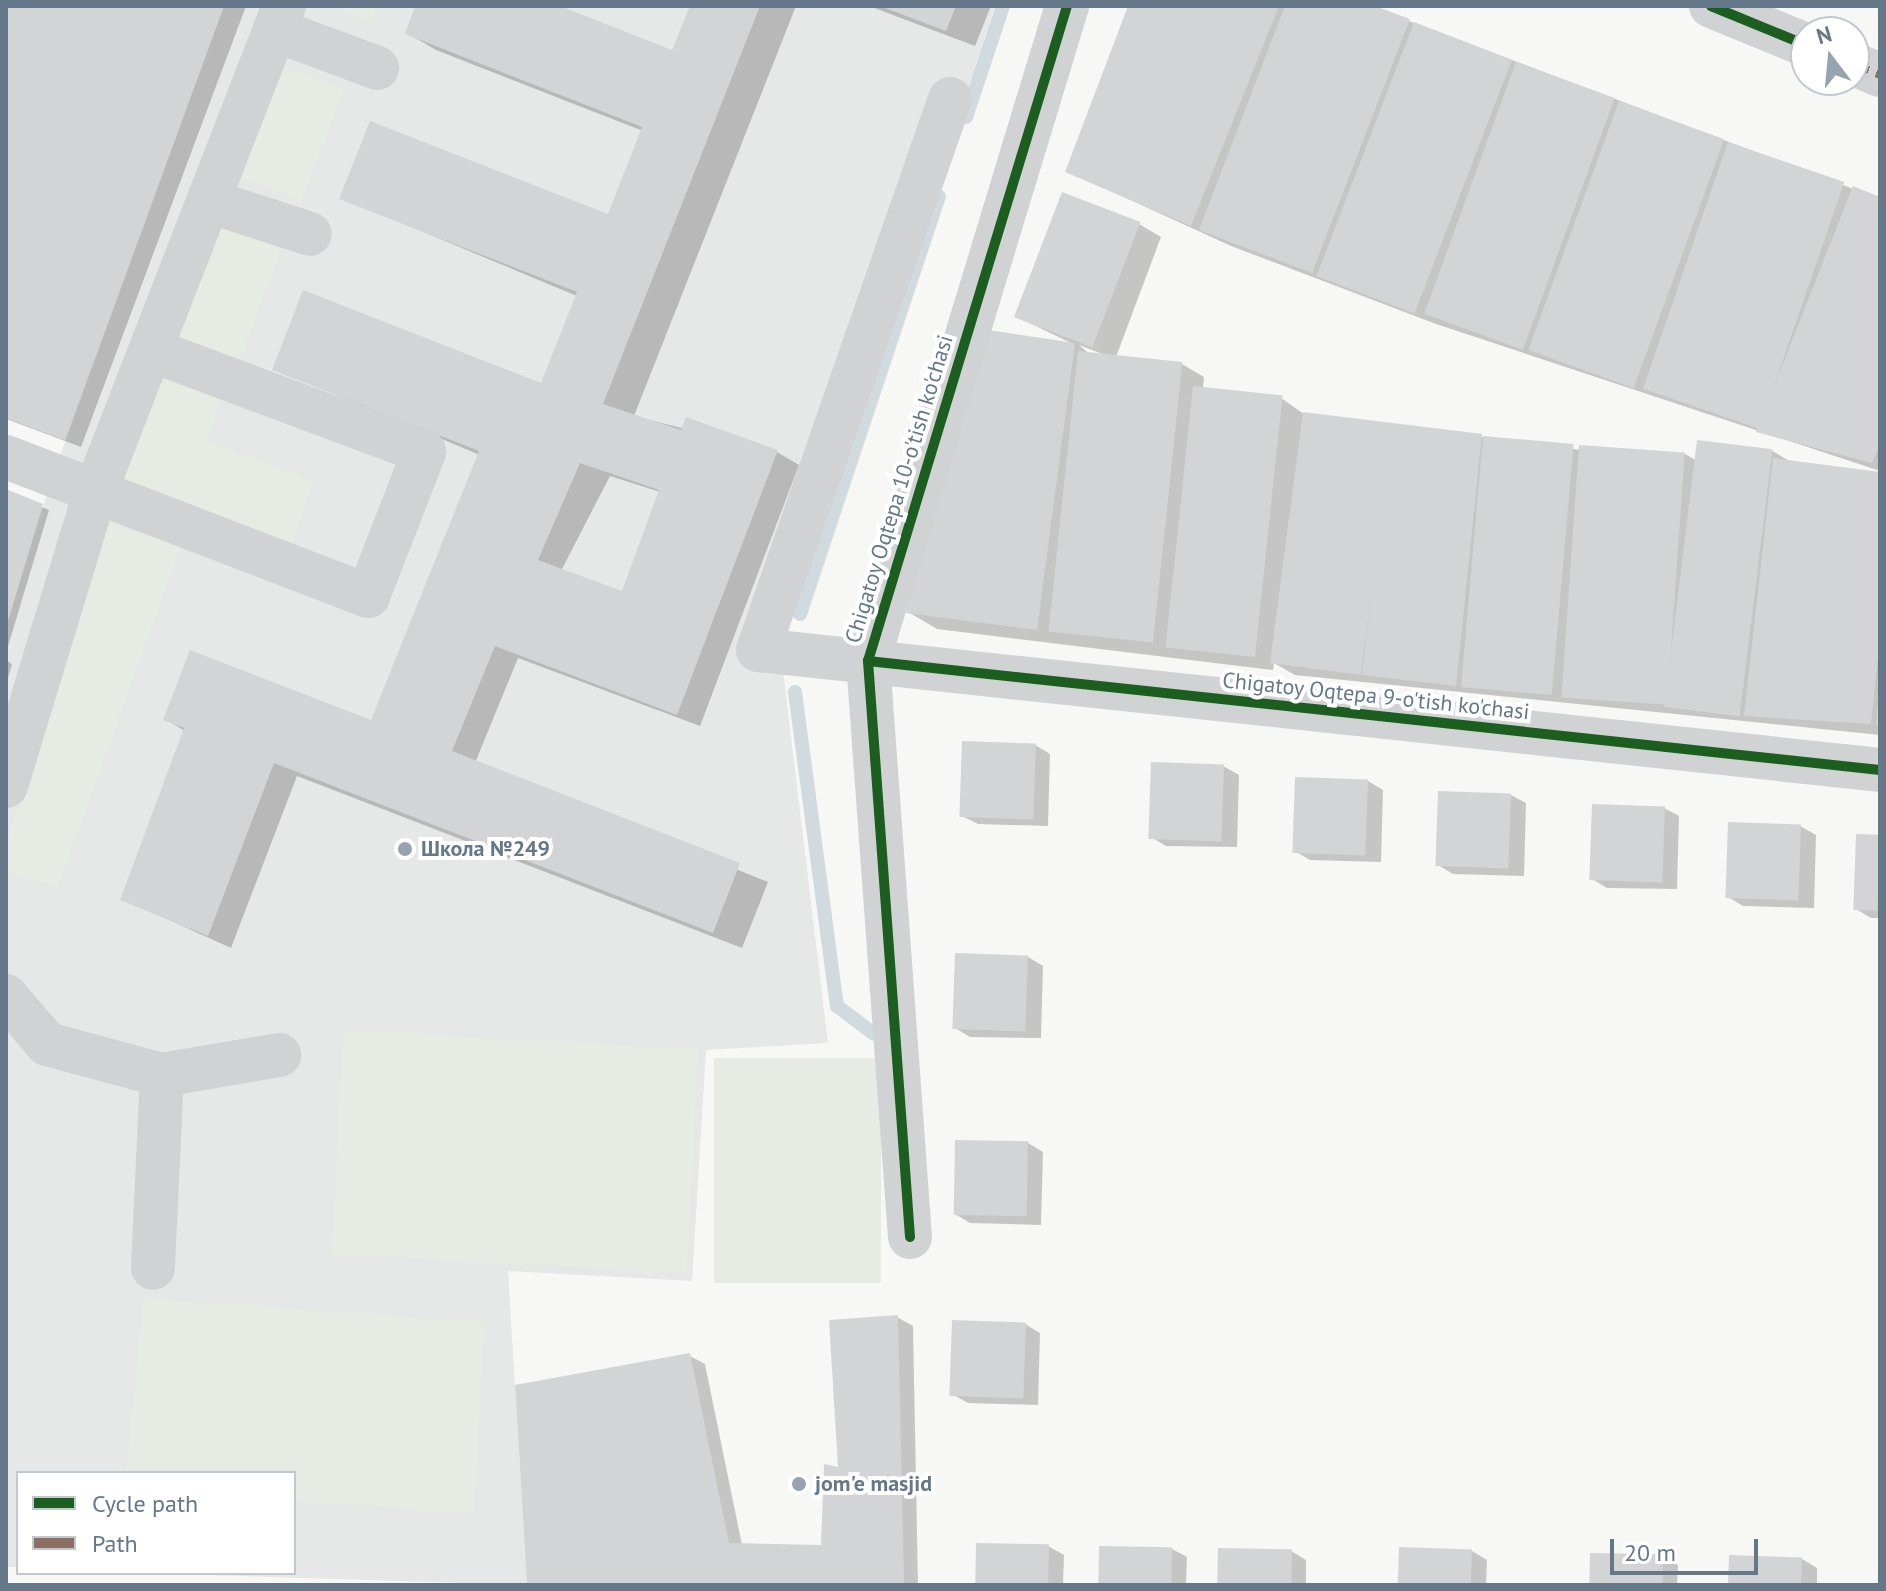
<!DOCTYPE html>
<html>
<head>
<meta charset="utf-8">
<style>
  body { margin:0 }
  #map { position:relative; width:1886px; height:1591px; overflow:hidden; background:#f7f7f6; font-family:"PT Sans",sans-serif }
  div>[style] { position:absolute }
  .built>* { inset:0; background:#e6e7e7 }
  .green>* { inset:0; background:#e6ebe4; transform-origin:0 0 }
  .shadow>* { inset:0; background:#0003 }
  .stream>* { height:14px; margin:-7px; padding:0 7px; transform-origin:7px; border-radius:7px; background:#d1dade }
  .building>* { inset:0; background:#d3d4d5; transform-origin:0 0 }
  .minor>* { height:44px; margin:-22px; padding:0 22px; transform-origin:22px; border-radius:22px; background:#d1d2d3 }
  .quiet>* { height:8px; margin-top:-4px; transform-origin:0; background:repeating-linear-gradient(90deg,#8d6e63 0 16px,transparent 0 24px) }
  .cycleway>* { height:10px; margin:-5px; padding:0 5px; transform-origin:5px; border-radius:5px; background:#1b5e20 }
  .dots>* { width:22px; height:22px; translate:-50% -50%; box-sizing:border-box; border:4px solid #fff; border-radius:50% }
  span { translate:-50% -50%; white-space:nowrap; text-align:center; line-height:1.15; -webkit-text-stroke:8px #fff; paint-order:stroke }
  .street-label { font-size:22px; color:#647889 }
  .poi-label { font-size:22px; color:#647889; font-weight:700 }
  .left { translate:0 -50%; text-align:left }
  .frame { position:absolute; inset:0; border:8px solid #647889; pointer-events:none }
  .legend { position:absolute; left:16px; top:1471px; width:280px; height:104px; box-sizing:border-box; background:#fff; border:2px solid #c1c9d0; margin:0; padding:10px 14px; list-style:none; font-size:24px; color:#647889 }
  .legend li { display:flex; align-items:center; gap:16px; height:40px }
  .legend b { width:40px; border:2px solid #c1c9d0 }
  .north { position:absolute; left:1790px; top:16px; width:80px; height:80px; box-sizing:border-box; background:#fff; border:2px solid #c1c9d0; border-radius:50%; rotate:344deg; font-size:22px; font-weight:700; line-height:32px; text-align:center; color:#647889 }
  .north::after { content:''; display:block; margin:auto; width:28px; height:36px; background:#97a4af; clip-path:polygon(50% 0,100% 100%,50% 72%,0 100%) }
  .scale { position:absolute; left:1610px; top:1539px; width:148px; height:36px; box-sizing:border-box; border:4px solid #647889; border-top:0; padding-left:10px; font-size:24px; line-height:28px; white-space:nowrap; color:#647889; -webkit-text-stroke:6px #fff; paint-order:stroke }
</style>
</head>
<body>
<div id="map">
  <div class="built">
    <div style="clip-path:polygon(224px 6px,995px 6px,781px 654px,828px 1043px,706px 1050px,692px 1281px,508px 1271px,527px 1585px,142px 1573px,294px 1573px,294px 1473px,18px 1473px,18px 1567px,6px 1567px,6px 627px,53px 475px)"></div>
  </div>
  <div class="green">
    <div style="clip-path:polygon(329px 6px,378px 6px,372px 22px)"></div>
    <div style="left:281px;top:65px;width:68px;height:119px;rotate:21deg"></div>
    <div style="left:217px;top:226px;width:68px;height:119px;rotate:20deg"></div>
    <div style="clip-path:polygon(163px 371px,225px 393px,207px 441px,314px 481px,290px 547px,120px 484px)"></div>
    <div style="clip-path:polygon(103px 522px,181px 547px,58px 887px,6px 873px,6px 845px)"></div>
    <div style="left:343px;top:1030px;width:356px;height:225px;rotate:3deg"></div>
    <div style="left:714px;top:1058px;width:167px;height:225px"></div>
    <div style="clip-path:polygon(143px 1298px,485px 1322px,474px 1514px,294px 1501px,294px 1473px,126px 1473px)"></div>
  </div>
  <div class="shadow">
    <div style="clip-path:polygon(6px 6px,246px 6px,81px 447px,6px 419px)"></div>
    <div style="clip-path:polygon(evenodd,418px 6px,554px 6px,674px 53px,692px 6px,796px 6px,634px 416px,777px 452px,799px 465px,700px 726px,518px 658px,475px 763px,768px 882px,742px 948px,297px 776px,231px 948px,123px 899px,185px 731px,165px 719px,382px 726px,480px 455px,274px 369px,542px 386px,577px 296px,342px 198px,609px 217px,643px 131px,436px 50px,407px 33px,418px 6px,610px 476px,660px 492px,623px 594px,561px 571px,610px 476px)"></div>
    <div style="clip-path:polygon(869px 6px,991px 6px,975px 46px)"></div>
    <div style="clip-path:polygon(1130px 6px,1369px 6px,1880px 199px,1880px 471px,1436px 324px,1231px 246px,1067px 171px)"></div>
    <div style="clip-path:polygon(evenodd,1139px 224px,1161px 237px,1116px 357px,1182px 364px,1204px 377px,1203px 389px,1281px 398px,1304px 414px,1581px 450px,1685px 454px,1697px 461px,1771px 450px,1791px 462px,1880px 474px,1880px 735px,1295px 675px,1274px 663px,1273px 670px,937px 629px,908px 612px,1073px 344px,1017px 317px,1139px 224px,1079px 345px,1105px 355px,1091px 355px,1079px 345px)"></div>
    <div style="clip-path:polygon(6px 492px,49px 510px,6px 653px)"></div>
    <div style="clip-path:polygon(6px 660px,12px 664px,6px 685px)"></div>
    <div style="clip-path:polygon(1035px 745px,1050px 754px,1048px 826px,978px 824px,962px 816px)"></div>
    <div style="clip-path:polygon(1223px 766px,1239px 775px,1237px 847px,1166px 846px,1151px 837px)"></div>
    <div style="clip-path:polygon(1368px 781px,1383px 790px,1381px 862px,1310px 860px,1295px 851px)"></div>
    <div style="clip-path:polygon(1511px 795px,1526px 803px,1524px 876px,1453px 874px,1438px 865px)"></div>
    <div style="clip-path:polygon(1664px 808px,1679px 816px,1677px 889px,1607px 888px,1592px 879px)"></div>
    <div style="clip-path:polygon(1800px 826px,1816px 835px,1814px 908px,1743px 906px,1728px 897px)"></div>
    <div style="clip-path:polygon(1880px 837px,1880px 918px,1871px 918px,1856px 909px)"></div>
    <div style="clip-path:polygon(1028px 957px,1043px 966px,1041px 1038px,970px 1037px,955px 1028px)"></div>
    <div style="clip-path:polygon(1028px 1143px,1043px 1152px,1041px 1225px,970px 1223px,955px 1214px)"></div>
    <div style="clip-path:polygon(897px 1317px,913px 1326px,918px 1585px,529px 1585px,690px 1356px,705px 1364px,742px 1545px,823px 1547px,840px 1469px)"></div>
    <div style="clip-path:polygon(1025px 1324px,1040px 1333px,1038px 1405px,968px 1403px,952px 1394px)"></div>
    <div style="clip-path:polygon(1048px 1546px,1064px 1555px,1063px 1585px,977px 1585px)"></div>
    <div style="clip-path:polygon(1172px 1549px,1187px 1557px,1186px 1585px,1100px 1585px)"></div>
    <div style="clip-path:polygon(1291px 1551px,1306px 1560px,1306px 1585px,1219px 1585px)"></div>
    <div style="clip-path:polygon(1472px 1551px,1487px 1560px,1486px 1585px,1400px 1585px)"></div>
    <div style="clip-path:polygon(1662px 1556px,1678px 1565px,1677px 1585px,1591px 1585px)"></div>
    <div style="clip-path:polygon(1802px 1559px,1817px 1568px,1817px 1585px,1730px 1585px)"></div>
  </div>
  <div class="stream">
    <div style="left:966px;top:117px;width:117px;rotate:-71.6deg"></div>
    <div style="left:800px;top:614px;width:440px;rotate:-71.6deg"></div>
    <div style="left:795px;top:692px;width:317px;rotate:82.4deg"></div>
    <div style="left:837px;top:1006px;width:46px;rotate:37.1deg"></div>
  </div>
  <div class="building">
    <div style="clip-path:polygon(6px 6px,224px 6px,65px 440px,6px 418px)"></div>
    <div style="clip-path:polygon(evenodd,415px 6px,560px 6px,672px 50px,690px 6px,760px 6px,603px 404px,681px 430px,686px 417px,778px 450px,677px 715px,495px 646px,452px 751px,740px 863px,713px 933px,274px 763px,208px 936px,120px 900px,184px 728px,163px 720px,190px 650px,371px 720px,479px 451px,272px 370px,303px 290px,541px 383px,577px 292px,339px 199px,370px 121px,608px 214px,642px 127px,405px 34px,415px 6px,580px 463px,659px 490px,622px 591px,538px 560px,580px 463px)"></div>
    <div style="clip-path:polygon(880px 6px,956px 6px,946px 31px)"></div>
    <div style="clip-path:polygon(1128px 6px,1279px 6px,1191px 226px,1065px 172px)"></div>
    <div style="clip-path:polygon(1285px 6px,1375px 6px,1410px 19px,1312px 273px,1199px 230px)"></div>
    <div style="left:1414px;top:22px;width:105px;height:272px;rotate:21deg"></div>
    <div style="left:1516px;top:62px;width:105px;height:268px;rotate:20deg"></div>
    <div style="left:1619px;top:101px;width:112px;height:265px;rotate:20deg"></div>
    <div style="left:1728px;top:142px;width:123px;height:261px;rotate:19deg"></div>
    <div style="clip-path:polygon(1853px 186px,1880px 197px,1880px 444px,1872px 463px,1756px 432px)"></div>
    <div style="left:1062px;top:192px;width:84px;height:134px;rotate:21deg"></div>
    <div style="clip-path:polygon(975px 328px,1075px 343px,1037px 630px,906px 613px)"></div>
    <div style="left:1078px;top:351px;width:105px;height:282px;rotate:6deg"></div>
    <div style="left:1193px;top:386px;width:90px;height:263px;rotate:6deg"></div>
    <div style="clip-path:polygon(1303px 412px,1482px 434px,1456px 686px,1362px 675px,1372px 588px,1361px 675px,1270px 663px)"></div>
    <div style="left:1483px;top:436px;width:91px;height:252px;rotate:5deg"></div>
    <div style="left:1697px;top:440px;width:76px;height:269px;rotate:7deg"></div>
    <div style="left:1579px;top:445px;width:106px;height:253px;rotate:4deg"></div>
    <div style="clip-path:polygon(1773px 458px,1880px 472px,1880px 639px,1871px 724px,1744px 716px)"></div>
    <div style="clip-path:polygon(6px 489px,43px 504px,7px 624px,6px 624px)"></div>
    <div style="clip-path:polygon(1878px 706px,1880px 706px,1880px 726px,1876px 725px)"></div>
    <div style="left:962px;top:741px;width:74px;height:76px;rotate:2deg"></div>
    <div style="left:1151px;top:762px;width:73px;height:77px;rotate:2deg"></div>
    <div style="left:1295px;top:777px;width:73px;height:76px;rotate:2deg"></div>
    <div style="left:1438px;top:791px;width:73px;height:75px;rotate:2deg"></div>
    <div style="left:1592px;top:804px;width:73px;height:76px;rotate:2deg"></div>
    <div style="left:1728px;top:822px;width:73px;height:76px;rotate:2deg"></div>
    <div style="left:1856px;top:834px;width:24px;height:76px;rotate:2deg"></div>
    <div style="left:955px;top:953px;width:73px;height:76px;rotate:2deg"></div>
    <div style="left:955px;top:1140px;width:73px;height:75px;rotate:1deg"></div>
    <div style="clip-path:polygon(898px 1315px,904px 1585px,527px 1585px,515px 1385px,690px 1353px,729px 1543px,821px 1545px,824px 1464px,838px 1467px,829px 1320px)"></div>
    <div style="left:952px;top:1320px;width:74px;height:76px;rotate:2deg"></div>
    <div style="left:976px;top:1543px;width:73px;height:42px;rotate:1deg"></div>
    <div style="left:1099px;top:1546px;width:73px;height:39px;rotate:1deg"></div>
    <div style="left:1399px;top:1547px;width:73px;height:38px;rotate:2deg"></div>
    <div style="left:1218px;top:1548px;width:74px;height:37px;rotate:1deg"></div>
    <div style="left:1590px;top:1553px;width:73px;height:32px;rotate:1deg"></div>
    <div style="left:1729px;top:1555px;width:73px;height:30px;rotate:2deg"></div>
  </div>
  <div class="minor">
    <div style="left:1711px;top:6px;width:103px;rotate:22.3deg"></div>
    <div style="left:275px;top:30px;width:109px;rotate:20.4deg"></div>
    <div style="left:1854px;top:64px;width:28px;rotate:23deg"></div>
    <div style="left:950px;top:99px;width:583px;rotate:109.21deg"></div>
    <div style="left:758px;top:650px;width:1128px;rotate:6.1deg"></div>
    <div style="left:209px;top:201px;width:106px;rotate:18.1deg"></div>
    <div style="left:6px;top:457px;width:388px;rotate:21deg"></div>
    <div style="left:368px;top:596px;width:155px;rotate:-68.7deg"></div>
    <div style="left:424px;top:452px;width:291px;rotate:-159.5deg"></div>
    <div style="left:6px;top:786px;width:309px;rotate:-73.1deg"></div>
    <div style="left:96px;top:490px;width:519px;rotate:-68.77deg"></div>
    <div style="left:6px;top:996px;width:63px;rotate:49.5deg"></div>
    <div style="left:47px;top:1044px;width:119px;rotate:15.1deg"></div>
    <div style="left:162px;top:1075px;width:193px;rotate:92.7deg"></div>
    <div style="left:162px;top:1075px;width:119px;rotate:-9.7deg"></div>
    <div style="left:910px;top:1237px;width:578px;rotate:-94.17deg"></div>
    <div style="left:868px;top:661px;width:685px;rotate:-73.1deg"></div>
  </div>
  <div class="quiet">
    <div style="left:1854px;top:64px;width:28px;rotate:23deg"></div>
  </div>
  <div class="cycleway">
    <div style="left:1711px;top:6px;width:103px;rotate:22.3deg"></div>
    <div style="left:868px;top:661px;width:1018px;rotate:6.15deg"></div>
    <div style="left:910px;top:1237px;width:578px;rotate:-94.17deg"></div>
    <div style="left:868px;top:661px;width:685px;rotate:-73.1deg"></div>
  </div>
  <div class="dots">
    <div style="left:405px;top:849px;background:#97a4af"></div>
    <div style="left:799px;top:1484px;background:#97a4af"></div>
  </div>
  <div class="street-label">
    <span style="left:899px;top:489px;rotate:-73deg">Chigatoy Oqtepa 10-o'tish ko'chasi</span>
    <span style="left:1376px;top:696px;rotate:6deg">Chigatoy Oqtepa 9-o'tish ko'chasi</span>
  </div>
  <div class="poi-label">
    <span class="left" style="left:421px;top:849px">Школа №249</span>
    <span class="left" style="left:815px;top:1484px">jom'e masjid</span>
  </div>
  <div class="frame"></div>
  <ul class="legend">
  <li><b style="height:10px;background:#1b5e20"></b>Cycle path</li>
  <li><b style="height:10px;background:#8d6e63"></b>Path</li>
  </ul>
  <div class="north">N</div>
  <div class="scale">20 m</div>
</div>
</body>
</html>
